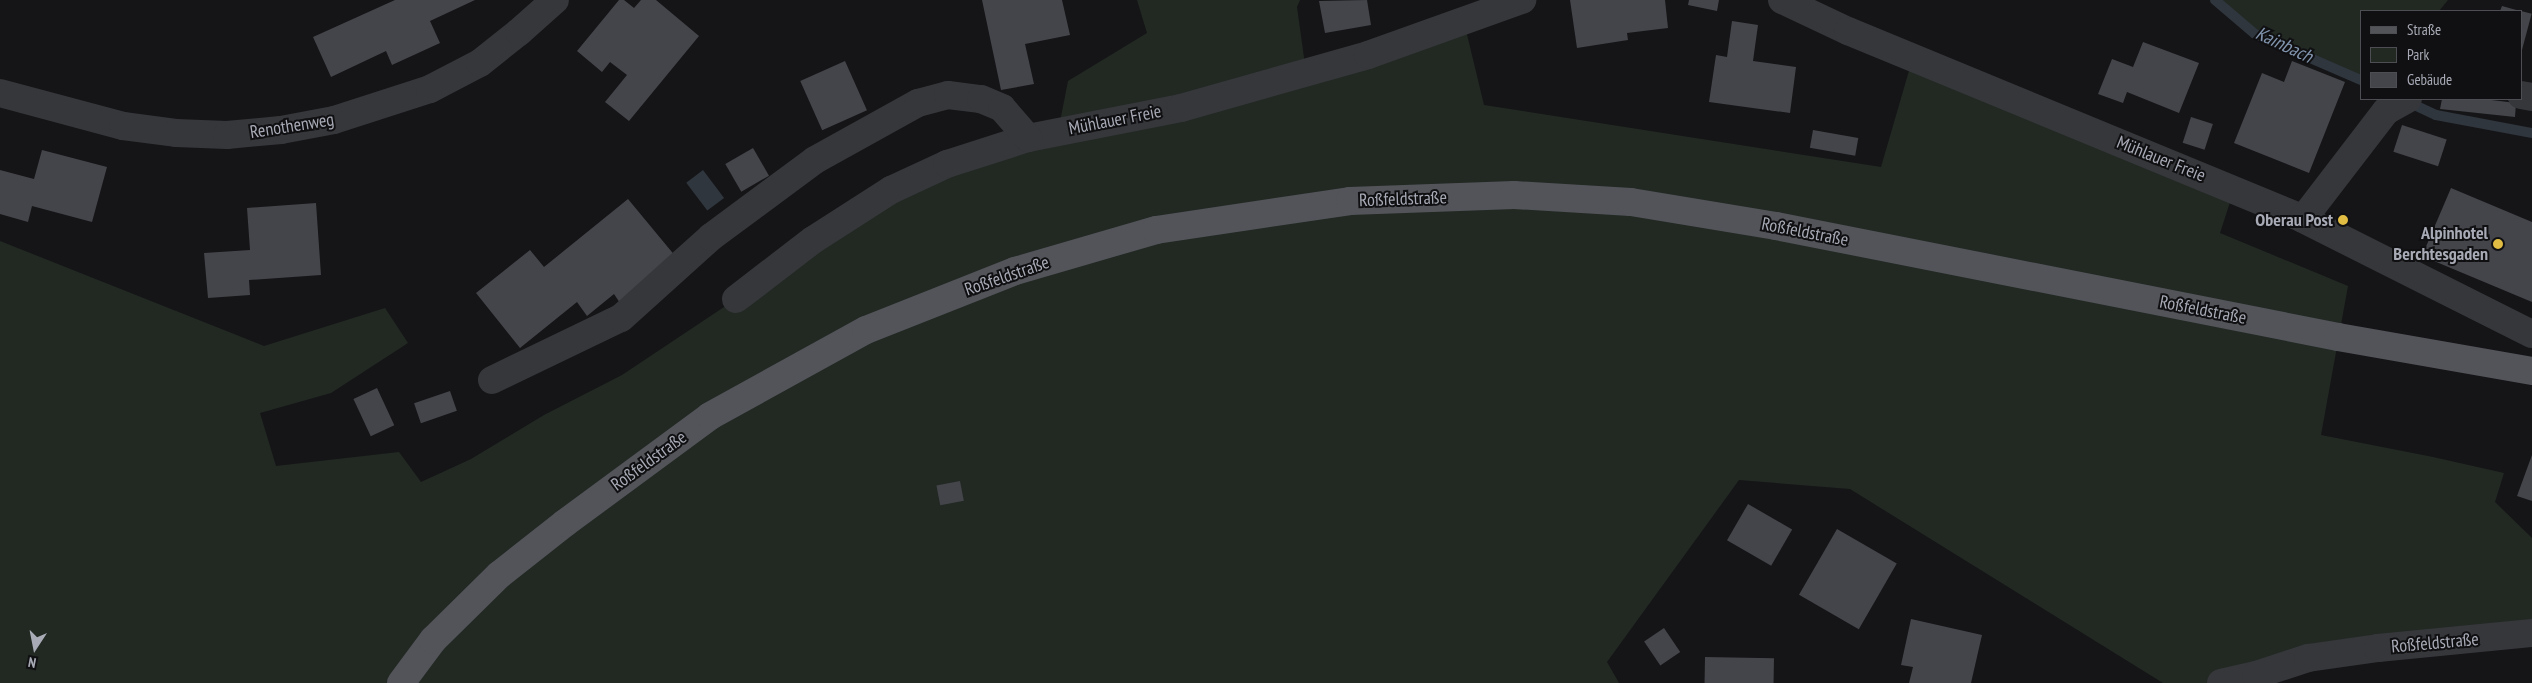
<!DOCTYPE html>
<html>
<head>
<meta charset="utf-8">
<style>
  body { margin:0 }
  #map { position:relative; width:2532px; height:683px; overflow:hidden; background:#151517; font-family:"PT Sans Narrow",sans-serif }
  div>[style] { position:absolute }
  .green>* { inset:0; background:#222923 }
  .water>* { inset:0; background:#2f363e; transform-origin:0 0 }
  .stream>* { height:10px; margin:-5px; padding:0 5px; transform-origin:5px; border-radius:5px; background:#2f363e }
  .building>* { inset:0; background:#44454a; transform-origin:0 0 }
  .minor>* { height:28px; margin:-14px; padding:0 14px; transform-origin:14px; border-radius:14px; background:#36373b }
  .major>* { height:28px; margin:-14px; padding:0 14px; transform-origin:14px; border-radius:14px; background:#53545a }
  .dots>* { width:14px; height:14px; translate:-50% -50%; box-sizing:border-box; border:2px solid #101012; border-radius:50% }
  span { translate:-50% -50%; white-space:nowrap; text-align:center; line-height:1.15; -webkit-text-stroke:4px #101012; paint-order:stroke }
  .street-label { font-size:18px; color:#a8abb6 }
  .poi-label { font-size:18px; color:#a8abb6; font-weight:700 }
  .right { translate:-100% -50%; text-align:right }
  .water-label { font-size:19px; color:#8295ae; font-style:italic }
  .legend { position:absolute; left:2360px; top:10px; width:162px; height:90px; box-sizing:border-box; background:#101012; border:1px solid #4d4e54; margin:0; padding:6px 9px; list-style:none; font-size:15px; color:#a8abb6 }
  .legend li { display:flex; align-items:center; gap:10px; height:25px }
  .legend b { width:25px; border:1px solid #4d4e54 }
  .north { position:absolute; left:10px; top:623px; width:50px; height:50px; -webkit-text-stroke:4px #101012; paint-order:stroke; rotate:191deg; font-size:14px; font-weight:700; line-height:20px; text-align:center; color:#a8abb6 }
  .north::after { content:''; display:block; margin:auto; width:18px; height:22px; background:#a8abb6; clip-path:polygon(50% 0,100% 100%,50% 72%,0 100%) }
</style>
</head>
<body>
<div id="map">
  <div class="green">
    <div style="clip-path:polygon(1137px 0,1300px 0,1297px 7px,1306px 72px,1464px 22px,1484px 105px,1881px 167px,1913px 57px,2234px 190px,2220px 233px,2348px 286px,2321px 435px,2433px 457px,2504px 473px,2495px 502px,2532px 538px,2532px 633px,2221px 683px,2163px 683px,1850px 489px,1739px 480px,1607px 662px,1619px 683px,0 683px,0 241px,264px 346px,385px 308px,408px 343px,331px 393px,260px 413px,276px 466px,399px 452px,421px 482px,471px 459px,544px 415px,622px 375px,736px 299px,891px 190px,1058px 132px,1068px 81px,1147px 33px)"></div>
    <div style="clip-path:polygon(2215px 0,2448px 0,2439px 11px,2361px 11px,2361px 80px,2255px 34px)"></div>
  </div>
  <div class="water">
    <div style="left:703px;top:170px;width:35px;height:21px;rotate:53deg"></div>
  </div>
  <div class="stream">
    <div style="left:2215px;top:0;width:52px;rotate:40.4deg"></div>
    <div style="left:2255px;top:34px;width:116px;rotate:23.5deg"></div>
    <div style="left:2408px;top:102px;width:31px;rotate:25deg"></div>
    <div style="left:2436px;top:115px;width:98px;rotate:10.6deg"></div>
  </div>
  <div class="building">
    <div style="clip-path:polygon(395px 0,475px 0,430px 21px,440px 43px,392px 65px,386px 51px,331px 77px,313px 37px)"></div>
    <div style="clip-path:polygon(619px 0,624px 0,634px 8px,641px 0,656px 0,699px 36px,629px 121px,605px 102px,627px 75px,610px 62px,602px 72px,577px 51px)"></div>
    <div style="clip-path:polygon(982px 0,1062px 0,1070px 35px,1025px 44px,1034px 84px,1001px 90px)"></div>
    <div style="clip-path:polygon(1367px 0,1371px 25px,1325px 33px,1319px 1px)"></div>
    <div style="clip-path:polygon(1570px 0,1665px 0,1668px 28px,1627px 33px,1628px 40px,1577px 48px)"></div>
    <div style="clip-path:polygon(1689px 0,1719px 0,1717px 11px,1688px 5px)"></div>
    <div style="clip-path:polygon(2502px 6px,2520px 11px,2500px 11px)"></div>
    <div style="left:2521px;top:11px;width:11px;height:43px;rotate:15deg"></div>
    <div style="clip-path:polygon(1732px 21px,1758px 25px,1753px 61px,1796px 67px,1790px 113px,1709px 102px,1716px 55px,1727px 57px)"></div>
    <div style="clip-path:polygon(2143px 42px,2199px 63px,2179px 113px,2127px 92px,2123px 103px,2098px 94px,2112px 59px,2133px 67px)"></div>
    <div style="left:845px;top:61px;width:54px;height:49px;rotate:66deg"></div>
    <div style="clip-path:polygon(2292px 61px,2345px 82px,2309px 173px,2234px 143px,2262px 73px,2284px 82px)"></div>
    <div style="clip-path:polygon(2442px 99px,2483px 99px,2516px 103px,2515px 117px,2440px 109px)"></div>
    <div style="left:2191px;top:117px;width:23px;height:27px;rotate:18deg"></div>
    <div style="left:2402px;top:125px;width:47px;height:28px;rotate:18deg"></div>
    <div style="left:1813px;top:130px;width:46px;height:18px;rotate:10deg"></div>
    <div style="left:753px;top:148px;width:32px;height:32px;rotate:60deg"></div>
    <div style="clip-path:polygon(42px 150px,107px 167px,92px 222px,32px 206px,28px 222px,0 214px,0 170px,34px 179px)"></div>
    <div style="clip-path:polygon(2451px 188px,2532px 222px,2532px 302px,2422px 256px)"></div>
    <div style="clip-path:polygon(628px 199px,676px 257px,620px 303px,614px 294px,587px 316px,577px 302px,520px 348px,476px 293px,530px 250px,544px 267px)"></div>
    <div style="clip-path:polygon(316px 203px,321px 275px,249px 280px,250px 295px,208px 298px,204px 253px,250px 250px,247px 208px)"></div>
    <div style="left:377px;top:388px;width:41px;height:26px;rotate:65deg"></div>
    <div style="left:450px;top:391px;width:21px;height:38px;rotate:71deg"></div>
    <div style="clip-path:polygon(2532px 455px,2532px 501px,2517px 496px)"></div>
    <div style="left:960px;top:481px;width:20px;height:24px;rotate:79deg"></div>
    <div style="left:1748px;top:504px;width:51px;height:42px;rotate:30deg"></div>
    <div style="left:1837px;top:529px;width:69px;height:76px;rotate:30deg"></div>
    <div style="clip-path:polygon(1911px 619px,1982px 635px,1971px 683px,1909px 683px,1913px 667px,1901px 665px)"></div>
    <div style="left:1664px;top:628px;width:29px;height:24px;rotate:56deg"></div>
    <div style="left:1705px;top:657px;width:69px;height:26px;rotate:1deg"></div>
  </div>
  <div class="minor">
    <div style="left:1782px;top:0;width:73px;rotate:25.2deg"></div>
    <div style="left:1848px;top:31px;width:492px;rotate:22.4deg"></div>
    <div style="left:2303px;top:219px;width:256px;rotate:26.7deg"></div>
    <div style="left:0;top:93px;width:127px;rotate:15deg"></div>
    <div style="left:123px;top:126px;width:53px;rotate:7.5deg"></div>
    <div style="left:176px;top:133px;width:51px;rotate:2.2deg"></div>
    <div style="left:227px;top:135px;width:54px;rotate:-5.3deg"></div>
    <div style="left:281px;top:130px;width:54px;rotate:-10.7deg"></div>
    <div style="left:334px;top:120px;width:101px;rotate:-17.9deg"></div>
    <div style="left:430px;top:89px;width:56px;rotate:-27.5deg"></div>
    <div style="left:480px;top:63px;width:50px;rotate:-38.5deg"></div>
    <div style="left:519px;top:32px;width:48px;rotate:-41.6deg"></div>
    <div style="left:2521px;top:95px;width:11px;rotate:10deg"></div>
    <div style="left:2303px;top:219px;width:136px;rotate:-52.5deg"></div>
    <div style="left:2386px;top:111px;width:25px;rotate:-29deg"></div>
    <div style="left:736px;top:299px;width:97px;rotate:-37.5deg"></div>
    <div style="left:813px;top:240px;width:93px;rotate:-32.7deg"></div>
    <div style="left:891px;top:190px;width:62px;rotate:-24.9deg"></div>
    <div style="left:947px;top:164px;width:85px;rotate:-17.8deg"></div>
    <div style="left:1028px;top:138px;width:156px;rotate:-11.1deg"></div>
    <div style="left:1181px;top:108px;width:194px;rotate:-15.8deg"></div>
    <div style="left:1368px;top:55px;width:164px;rotate:-19.7deg"></div>
    <div style="left:492px;top:380px;width:143px;rotate:-25.7deg"></div>
    <div style="left:621px;top:318px;width:121px;rotate:-42deg"></div>
    <div style="left:711px;top:237px;width:129px;rotate:-36.5deg"></div>
    <div style="left:815px;top:160px;width:118px;rotate:-29deg"></div>
    <div style="left:918px;top:103px;width:31px;rotate:-15deg"></div>
    <div style="left:948px;top:95px;width:33px;rotate:7deg"></div>
    <div style="left:981px;top:99px;width:23px;rotate:23deg"></div>
    <div style="left:1002px;top:108px;width:40px;rotate:49deg"></div>
    <div style="left:2221px;top:683px;width:36px;rotate:-13deg"></div>
    <div style="left:2256px;top:675px;width:55px;rotate:-18.1deg"></div>
    <div style="left:2308px;top:658px;width:71px;rotate:-8.1deg"></div>
    <div style="left:2378px;top:648px;width:155px;rotate:-5.6deg"></div>
  </div>
  <div class="major">
    <div style="left:401px;top:683px;width:54px;rotate:-53.3deg"></div>
    <div style="left:433px;top:640px;width:93px;rotate:-44.6deg"></div>
    <div style="left:499px;top:575px;width:84px;rotate:-38.2deg"></div>
    <div style="left:565px;top:523px;width:180px;rotate:-36.4deg"></div>
    <div style="left:710px;top:416px;width:178px;rotate:-28.9deg"></div>
    <div style="left:866px;top:330px;width:160px;rotate:-21.6deg"></div>
    <div style="left:1015px;top:271px;width:147px;rotate:-16.2deg"></div>
    <div style="left:1156px;top:230px;width:196px;rotate:-8.5deg"></div>
    <div style="left:1350px;top:201px;width:164px;rotate:-2.1deg"></div>
    <div style="left:1514px;top:195px;width:117px;rotate:3.4deg"></div>
    <div style="left:1631px;top:202px;width:147px;rotate:9.4deg"></div>
    <div style="left:1776px;top:226px;width:573px;rotate:11.17deg"></div>
    <div style="left:2338px;top:337px;width:197px;rotate:9.9deg"></div>
  </div>
  <div class="dots">
    <div style="left:2343px;top:220px;background:#e1bd43"></div>
    <div style="left:2498px;top:244px;background:#e1bd43"></div>
  </div>
  <div class="street-label">
    <span style="left:1115px;top:120px;rotate:-11deg">Mühlauer Freie</span>
    <span style="left:292px;top:126px;rotate:-9deg">Renothenweg</span>
    <span style="left:2161px;top:159px;rotate:22deg">Mühlauer Freie</span>
    <span style="left:1403px;top:199px;rotate:-2deg">Roßfeldstraße</span>
    <span style="left:1805px;top:232px;rotate:11deg">Roßfeldstraße</span>
    <span style="left:1007px;top:276px;rotate:-19deg">Roßfeldstraße</span>
    <span style="left:2203px;top:310px;rotate:11deg">Roßfeldstraße</span>
    <span style="left:649px;top:461px;rotate:-36deg">Roßfeldstraße</span>
    <span style="left:2435px;top:643px;rotate:-5deg">Roßfeldstraße</span>
  </div>
  <div class="poi-label">
    <span class="right" style="left:2333px;top:220px">Oberau Post</span>
    <span class="right" style="left:2488px;top:244px">Alpinhotel<br>Berchtesgaden</span>
  </div>
  <div class="water-label">
    <span style="left:2284px;top:45px;rotate:25deg">Kainbach</span>
  </div>
  <ul class="legend">
  <li><b style="height:6px;background:#53545a"></b>Straße</li>
  <li><b style="height:14px;background:#222923"></b>Park</li>
  <li><b style="height:14px;background:#44454a"></b>Gebäude</li>
  </ul>
  <div class="north">N</div>
</div>
</body>
</html>
